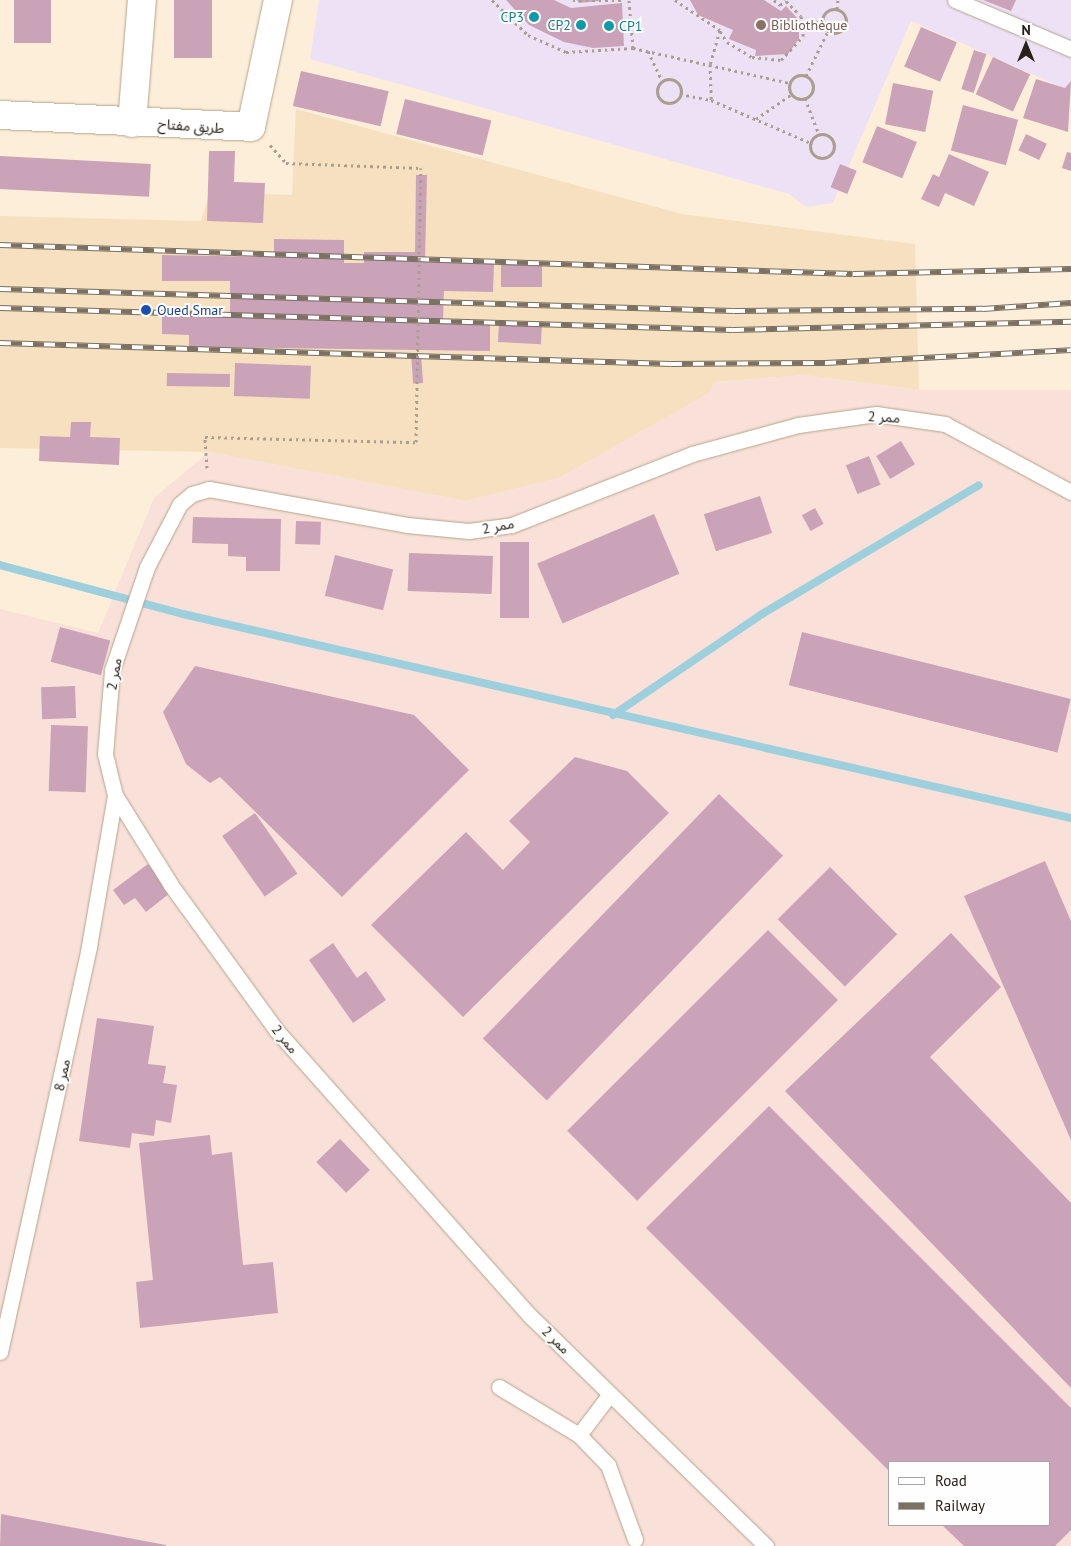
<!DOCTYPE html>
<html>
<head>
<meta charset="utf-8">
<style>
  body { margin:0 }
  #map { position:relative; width:1071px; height:1546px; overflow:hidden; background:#fdeeda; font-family:"PT Sans","Noto Sans Arabic",sans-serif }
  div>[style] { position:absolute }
  .built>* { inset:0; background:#f6e0bf }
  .industrial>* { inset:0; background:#f9e0d8 }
  .education>* { inset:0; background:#ede1f6 }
  .stream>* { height:8px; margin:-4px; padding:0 4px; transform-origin:4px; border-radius:4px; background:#9dd0dc }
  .building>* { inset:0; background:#cba3b9; transform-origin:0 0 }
  .path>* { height:3px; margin-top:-1.5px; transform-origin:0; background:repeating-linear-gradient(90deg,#aa9f8f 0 2.5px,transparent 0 6.5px) }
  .path>.ring { margin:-1.5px; padding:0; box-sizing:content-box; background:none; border:3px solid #aa9f8f; border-radius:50% }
  .roads { filter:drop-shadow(0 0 1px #b4a48b) drop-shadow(0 0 1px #b4a48b) }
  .service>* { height:15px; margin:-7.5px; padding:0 7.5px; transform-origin:7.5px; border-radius:7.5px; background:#fff }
  .minor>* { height:28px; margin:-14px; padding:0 14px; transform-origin:14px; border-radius:14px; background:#fff }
  .rail>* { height:5.5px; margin-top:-2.75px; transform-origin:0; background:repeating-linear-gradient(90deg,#fefefe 0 11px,#7a7163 0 22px); box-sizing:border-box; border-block:1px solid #7a7163 }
  .path-bridge>* { height:3px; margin-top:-1.5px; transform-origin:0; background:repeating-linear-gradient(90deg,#aa9f8f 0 2.5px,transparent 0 6.5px) }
  .dots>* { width:14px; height:14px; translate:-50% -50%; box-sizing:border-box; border:2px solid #fefefe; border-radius:50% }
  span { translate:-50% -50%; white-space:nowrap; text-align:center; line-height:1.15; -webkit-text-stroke:4px #fefefe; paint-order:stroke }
  .culture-label { font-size:14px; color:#0d838f }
  .right { translate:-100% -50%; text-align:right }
  .left { translate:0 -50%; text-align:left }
  .education-label { font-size:14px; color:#785e54 }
  .street-label { font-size:14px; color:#272117 }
  .transit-label { font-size:14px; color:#164399 }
  .legend { position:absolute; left:888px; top:1461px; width:162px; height:65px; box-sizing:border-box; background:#fefefe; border:1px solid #a8a6a2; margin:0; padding:6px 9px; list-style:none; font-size:15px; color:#272117 }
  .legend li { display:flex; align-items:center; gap:10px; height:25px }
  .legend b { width:25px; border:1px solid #a8a6a2 }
  .north { position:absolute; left:1001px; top:20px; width:50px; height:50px; -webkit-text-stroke:4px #fefefe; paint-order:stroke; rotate:0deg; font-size:14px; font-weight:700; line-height:20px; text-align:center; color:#272117 }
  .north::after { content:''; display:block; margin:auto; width:18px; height:22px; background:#272117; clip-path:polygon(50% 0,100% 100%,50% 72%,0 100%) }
</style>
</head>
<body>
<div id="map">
  <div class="built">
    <div style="clip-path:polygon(296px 109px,682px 214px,915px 244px,919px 390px,805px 375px,714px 382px,711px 392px,559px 478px,466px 501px,209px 452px,0 448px,0 216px,201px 221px,210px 192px,292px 195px)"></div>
  </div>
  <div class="industrial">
    <div style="clip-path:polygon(evenodd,805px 375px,919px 390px,1071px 390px,1071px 1546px,0 1546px,0 609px,98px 633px,154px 498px,209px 452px,466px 501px,559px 478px,711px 392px,714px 382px,805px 375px,890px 1462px,1050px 1462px,1050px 1525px,890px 1525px,890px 1462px)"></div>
  </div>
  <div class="education">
    <div style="clip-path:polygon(319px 0,1071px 0,1071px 91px,911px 21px,833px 203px,806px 207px,789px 194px,310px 59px)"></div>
  </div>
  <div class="stream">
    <div style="left:0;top:565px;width:189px;rotate:15deg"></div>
    <div style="left:183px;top:614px;width:911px;rotate:12.94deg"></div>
    <div style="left:613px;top:715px;width:180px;rotate:-34.1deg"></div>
    <div style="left:762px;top:614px;width:252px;rotate:-30.7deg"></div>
  </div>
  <div class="building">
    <div style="left:14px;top:0;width:37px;height:43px"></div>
    <div style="left:174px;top:0;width:38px;height:58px"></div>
    <div style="clip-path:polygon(506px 0,554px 0,571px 8px,622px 3px,624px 46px,593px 48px,564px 42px,529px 25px)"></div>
    <div style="clip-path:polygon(577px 0,599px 0,599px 1px,579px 3px)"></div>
    <div style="clip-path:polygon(690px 0,764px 0,781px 11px,786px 6px,799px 20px,799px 39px,788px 54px,755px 56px,756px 50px,729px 39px,733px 30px,698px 15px)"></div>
    <div style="clip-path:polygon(983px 0,1016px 0,1011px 11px)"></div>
    <div style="left:921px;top:27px;width:39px;height:43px;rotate:23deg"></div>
    <div style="left:974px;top:50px;width:13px;height:41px;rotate:18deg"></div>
    <div style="left:993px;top:57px;width:41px;height:41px;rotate:25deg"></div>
    <div style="left:301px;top:71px;width:90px;height:36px;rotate:13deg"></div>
    <div style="clip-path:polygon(1036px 79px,1065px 88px,1071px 81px,1068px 132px,1023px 118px)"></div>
    <div style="left:893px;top:83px;width:41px;height:42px;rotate:11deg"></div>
    <div style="left:405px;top:99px;width:89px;height:36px;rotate:14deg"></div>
    <div style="left:963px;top:105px;width:57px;height:47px;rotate:15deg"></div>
    <div style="left:877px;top:126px;width:43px;height:39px;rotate:22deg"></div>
    <div style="left:1026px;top:134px;width:23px;height:18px;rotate:25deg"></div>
    <div style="clip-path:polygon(209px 151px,235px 151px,234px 182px,265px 183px,263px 223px,207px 221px)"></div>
    <div style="clip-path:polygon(1067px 152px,1071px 153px,1071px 171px,1062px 168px)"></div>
    <div style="clip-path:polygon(949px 154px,989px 172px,974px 206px,945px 193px,939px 207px,921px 199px,933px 174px,939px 177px)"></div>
    <div style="left:0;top:156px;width:151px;height:33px;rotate:3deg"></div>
    <div style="left:840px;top:164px;width:18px;height:25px;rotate:22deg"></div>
    <div style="clip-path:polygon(416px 175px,427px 175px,425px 262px,494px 263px,493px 292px,444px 291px,443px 321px,490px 322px,490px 351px,189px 347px,189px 335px,162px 334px,162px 313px,230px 314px,230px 281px,162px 281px,162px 255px,274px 257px,274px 239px,344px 240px,344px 263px,364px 263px,364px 252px,415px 252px)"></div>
    <div style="left:501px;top:264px;width:41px;height:23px"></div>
    <div style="left:499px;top:322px;width:43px;height:20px;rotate:3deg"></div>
    <div style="left:421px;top:353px;width:30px;height:10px;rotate:86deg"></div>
    <div style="left:235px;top:363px;width:76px;height:33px;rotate:2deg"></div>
    <div style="left:167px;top:373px;width:63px;height:13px;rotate:1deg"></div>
    <div style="clip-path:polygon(71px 422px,91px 422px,90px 437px,120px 438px,119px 465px,39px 461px,40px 436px,70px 437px)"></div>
    <div style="left:901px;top:441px;width:27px;height:29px;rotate:59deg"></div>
    <div style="left:869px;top:456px;width:31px;height:25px;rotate:68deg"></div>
    <div style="left:760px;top:496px;width:39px;height:59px;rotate:72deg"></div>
    <div style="left:815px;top:508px;width:18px;height:15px;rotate:61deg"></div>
    <div style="left:654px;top:514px;width:65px;height:127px;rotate:67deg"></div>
    <div style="clip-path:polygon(193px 517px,281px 519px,280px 571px,246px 571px,246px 557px,228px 556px,228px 544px,192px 543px)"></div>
    <div style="left:296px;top:521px;width:25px;height:23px;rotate:2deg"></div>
    <div style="left:500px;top:542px;width:29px;height:76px"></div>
    <div style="left:409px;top:553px;width:84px;height:38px;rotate:2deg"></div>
    <div style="left:335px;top:555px;width:60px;height:42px;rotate:14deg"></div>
    <div style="left:60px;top:627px;width:52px;height:36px;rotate:15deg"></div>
    <div style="left:802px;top:632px;width:277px;height:55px;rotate:14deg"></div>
    <div style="clip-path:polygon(195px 666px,414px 715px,469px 770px,342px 897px,220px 777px,210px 783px,186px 764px,163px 712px)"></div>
    <div style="left:75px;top:686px;width:32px;height:34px;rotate:88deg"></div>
    <div style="left:51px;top:725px;width:37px;height:66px;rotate:2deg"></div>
    <div style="clip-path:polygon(575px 757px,627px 771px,669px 813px,463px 1017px,371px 925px,466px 832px,503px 870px,530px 842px,509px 821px)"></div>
    <div style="left:719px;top:794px;width:89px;height:340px;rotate:44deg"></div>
    <div style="left:255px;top:813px;width:74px;height:40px;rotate:55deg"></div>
    <div style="clip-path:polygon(1045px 861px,1071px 921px,1071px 1140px,964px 896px)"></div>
    <div style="clip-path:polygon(148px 864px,170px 893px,146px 912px,135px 898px,124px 905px,113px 890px)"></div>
    <div style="left:830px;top:867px;width:95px;height:74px;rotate:45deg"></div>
    <div style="left:768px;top:930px;width:99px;height:284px;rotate:45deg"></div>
    <div style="clip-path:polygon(951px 933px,1001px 987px,930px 1057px,1071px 1203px,1071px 1388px,785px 1091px)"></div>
    <div style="clip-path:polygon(333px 943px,357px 978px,366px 971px,386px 1000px,353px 1023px,309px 960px)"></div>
    <div style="clip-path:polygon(97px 1018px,154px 1026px,148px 1064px,166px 1066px,163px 1083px,177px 1085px,171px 1123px,156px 1120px,154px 1136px,132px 1133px,130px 1148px,79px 1141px)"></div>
    <div style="clip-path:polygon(769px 1106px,1071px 1408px,1071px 1530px,1055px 1546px,964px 1546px,942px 1525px,1050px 1525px,1050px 1462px,890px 1462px,890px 1472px,646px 1228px)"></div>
    <div style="clip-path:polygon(210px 1135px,212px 1155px,232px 1152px,243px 1265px,273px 1262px,278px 1313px,140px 1328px,136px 1282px,153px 1280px,139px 1143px)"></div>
    <div style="left:340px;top:1139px;width:43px;height:33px;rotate:46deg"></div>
    <div style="clip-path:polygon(1px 1514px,166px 1545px,166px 1546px,0 1546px)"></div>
  </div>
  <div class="path">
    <div style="left:492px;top:0;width:50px;rotate:44.2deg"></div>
    <div style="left:528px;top:35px;width:42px;rotate:24.1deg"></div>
    <div style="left:566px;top:52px;width:67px;rotate:-3.4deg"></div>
    <div style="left:633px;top:48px;width:48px;rotate:-94.8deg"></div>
    <div style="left:573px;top:0;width:50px"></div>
    <div style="left:675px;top:0;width:54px;rotate:33.7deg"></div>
    <div style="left:720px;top:30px;width:35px;rotate:106deg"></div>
    <div style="left:710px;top:64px;width:36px;rotate:88deg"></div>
    <div style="left:711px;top:100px;width:109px;rotate:23.3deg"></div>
    <div style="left:774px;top:0;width:8px;rotate:40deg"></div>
    <div style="left:780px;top:5px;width:7px;rotate:-34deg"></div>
    <div style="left:786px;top:1px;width:21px;rotate:45deg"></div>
    <div style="left:801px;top:16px;width:10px;rotate:79deg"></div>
    <div style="left:837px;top:9px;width:9px;rotate:-84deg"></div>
    <div class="ring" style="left:822px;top:9px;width:21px;height:21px"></div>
    <div style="left:720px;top:31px;width:13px;rotate:58deg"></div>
    <div style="left:727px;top:42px;width:29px;rotate:31deg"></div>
    <div style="left:752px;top:57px;width:29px;rotate:6deg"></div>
    <div style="left:781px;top:60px;width:33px;rotate:-47deg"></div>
    <div style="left:803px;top:36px;width:10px;rotate:-90deg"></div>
    <div style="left:803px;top:26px;width:20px;rotate:-18deg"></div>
    <div style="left:633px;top:48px;width:161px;rotate:12.6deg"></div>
    <div style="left:648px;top:51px;width:33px;rotate:65deg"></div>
    <div class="ring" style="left:789px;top:75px;width:21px;height:21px"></div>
    <div style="left:806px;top:76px;width:50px;rotate:-63.9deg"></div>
    <div class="ring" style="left:657px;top:79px;width:21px;height:21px"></div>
    <div style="left:680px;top:94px;width:32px;rotate:11deg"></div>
    <div style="left:805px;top:98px;width:40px;rotate:69deg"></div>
    <div style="left:756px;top:119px;width:44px;rotate:-34.8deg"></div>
    <div class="ring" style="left:810px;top:134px;width:21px;height:21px"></div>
    <div style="left:270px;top:145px;width:24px;rotate:48deg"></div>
    <div style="left:286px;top:163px;width:135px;rotate:2.1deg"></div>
    <div style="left:207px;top:468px;width:31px;rotate:-94deg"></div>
    <div style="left:205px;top:437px;width:211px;rotate:1.4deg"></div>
  </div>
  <div class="roads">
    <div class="service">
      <div style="left:955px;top:0;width:126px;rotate:22.9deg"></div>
      <div style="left:0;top:1352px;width:416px;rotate:-77.6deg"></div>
      <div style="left:89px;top:946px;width:153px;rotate:-80.2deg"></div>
      <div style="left:499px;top:1387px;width:93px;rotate:31deg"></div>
      <div style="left:579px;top:1435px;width:42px;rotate:46deg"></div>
      <div style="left:608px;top:1465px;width:79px;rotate:70deg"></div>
      <div style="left:579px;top:1435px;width:51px;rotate:-52.9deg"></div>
      <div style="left:766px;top:1546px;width:330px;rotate:-135.7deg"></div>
      <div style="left:530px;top:1316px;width:381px;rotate:-131.6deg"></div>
      <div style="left:277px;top:1031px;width:180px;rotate:-126deg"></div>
      <div style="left:171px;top:885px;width:106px;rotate:-121.9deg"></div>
      <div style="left:115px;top:795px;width:42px;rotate:-103.7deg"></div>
      <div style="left:105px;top:754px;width:84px;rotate:-85.2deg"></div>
      <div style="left:112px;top:670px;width:109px;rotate:-71.2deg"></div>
      <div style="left:147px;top:567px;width:71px;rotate:-62.4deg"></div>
      <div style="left:180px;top:504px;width:16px;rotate:-40deg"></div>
      <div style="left:192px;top:494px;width:18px;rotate:-16deg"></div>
      <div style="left:209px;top:489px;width:201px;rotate:10.3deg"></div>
      <div style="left:407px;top:525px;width:62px;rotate:5.5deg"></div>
      <div style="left:469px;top:531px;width:43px;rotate:-7.9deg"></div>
      <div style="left:512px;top:525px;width:193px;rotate:-21.5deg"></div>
      <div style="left:692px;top:454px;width:110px;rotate:-15.3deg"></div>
      <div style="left:798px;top:425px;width:79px;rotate:-8deg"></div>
      <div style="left:876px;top:414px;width:70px;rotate:8.2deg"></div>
      <div style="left:945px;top:424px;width:143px;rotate:28.4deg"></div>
    </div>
    <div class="minor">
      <div style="left:0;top:115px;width:251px;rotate:2.7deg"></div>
      <div style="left:251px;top:127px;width:130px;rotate:-78deg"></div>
      <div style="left:132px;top:123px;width:123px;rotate:-85.4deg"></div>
    </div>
  </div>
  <div class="rail">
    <div style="left:0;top:245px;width:853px;rotate:1.95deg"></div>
    <div style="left:853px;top:274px;width:218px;rotate:-1.3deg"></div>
    <div style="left:0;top:289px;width:734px;rotate:1.72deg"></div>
    <div style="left:734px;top:311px;width:249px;rotate:-0.5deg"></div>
    <div style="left:983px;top:309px;width:88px;rotate:-3.9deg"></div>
    <div style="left:0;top:308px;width:733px;rotate:1.72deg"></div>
    <div style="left:733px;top:330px;width:338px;rotate:-1.4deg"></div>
    <div style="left:0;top:343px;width:671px;rotate:1.79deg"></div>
    <div style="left:671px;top:364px;width:154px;rotate:-0.4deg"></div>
    <div style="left:825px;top:363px;width:246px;rotate:-3deg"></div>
  </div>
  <div class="path-bridge">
    <div style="left:416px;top:442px;width:274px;rotate:-89deg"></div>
  </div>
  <div class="dots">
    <div style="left:534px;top:17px;background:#0f9aa8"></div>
    <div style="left:581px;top:25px;background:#0f9aa8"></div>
    <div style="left:761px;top:25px;background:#8d6e63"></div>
    <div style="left:609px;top:26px;background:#0f9aa8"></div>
    <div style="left:146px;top:310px;background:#1a4fb4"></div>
  </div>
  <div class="culture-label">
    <span class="right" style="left:524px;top:17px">CP3</span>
    <span class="right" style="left:571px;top:25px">CP2</span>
    <span class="left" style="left:619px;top:26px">CP1</span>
  </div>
  <div class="education-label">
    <span class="left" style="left:771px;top:25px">Bibliothèque</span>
  </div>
  <div class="street-label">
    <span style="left:191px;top:126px;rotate:4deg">طريق مفتاح</span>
    <span style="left:884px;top:417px;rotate:3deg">ممر 2</span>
    <span style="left:498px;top:526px;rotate:-11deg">ممر 2</span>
    <span style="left:114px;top:674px;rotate:-80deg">ممر 2</span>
    <span style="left:285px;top:1039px;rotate:50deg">ممر 2</span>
    <span style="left:62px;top:1075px;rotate:-78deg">ممر 8</span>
    <span style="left:556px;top:1340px;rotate:44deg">ممر 2</span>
  </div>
  <div class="transit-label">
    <span class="left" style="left:157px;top:310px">Oued Smar</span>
  </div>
  <ul class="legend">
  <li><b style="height:6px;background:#fff"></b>Road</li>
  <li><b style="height:6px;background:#7a7163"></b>Railway</li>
  </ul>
  <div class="north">N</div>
</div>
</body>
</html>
